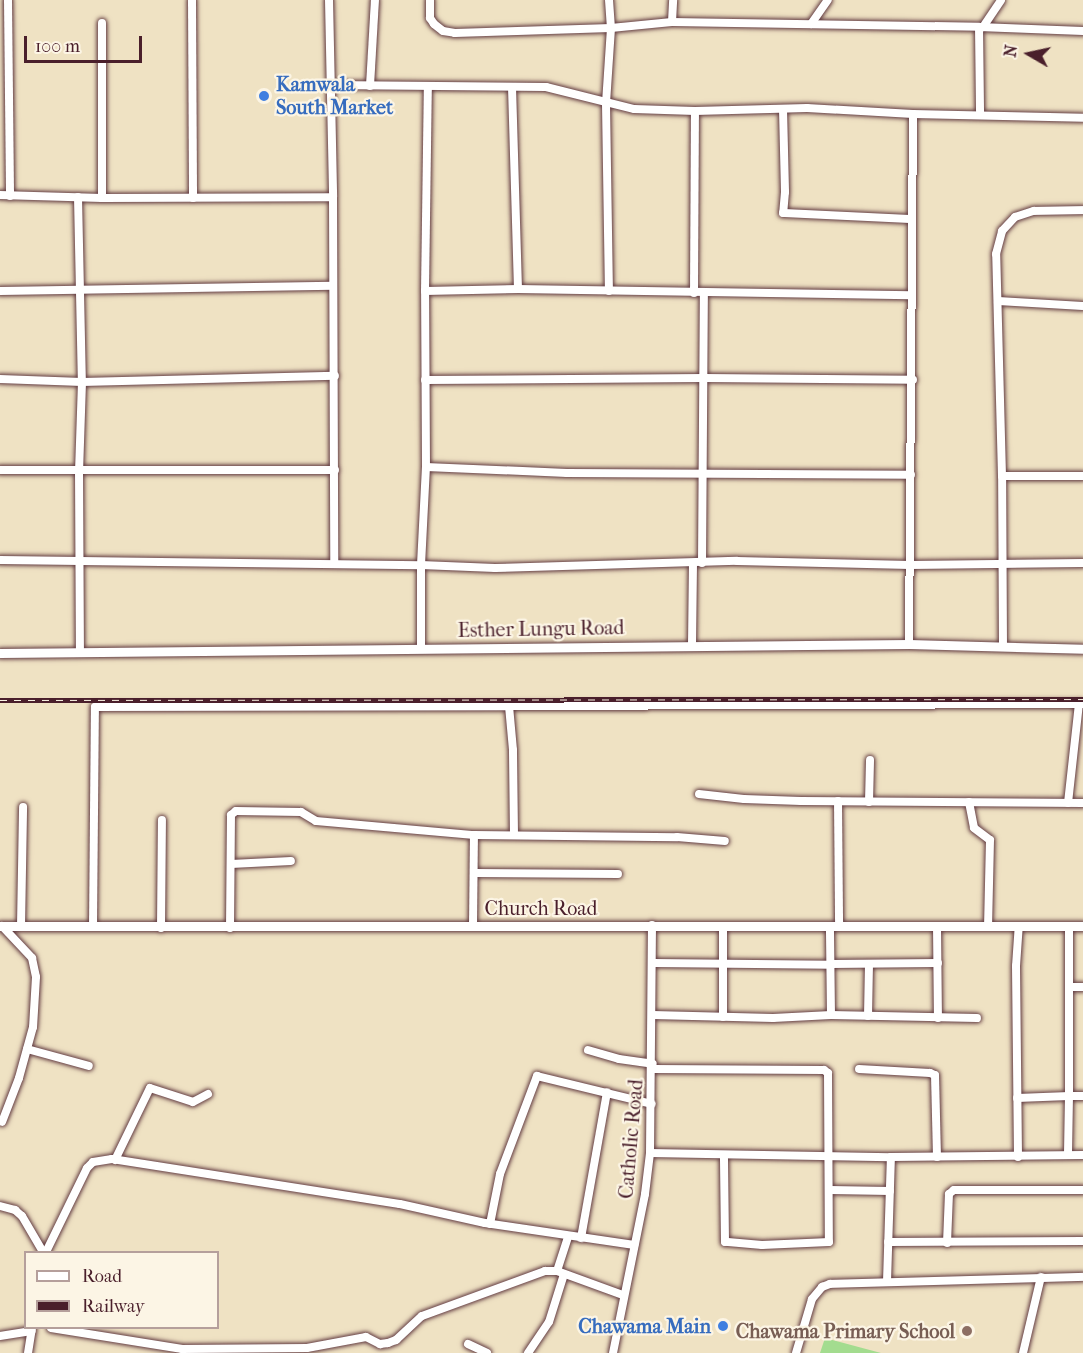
<!DOCTYPE html>
<html>
<head>
<meta charset="utf-8">
<style>
  body { margin:0 }
  #map { position:relative; width:1083px; height:1353px; overflow:hidden; background:#efe2c3; font-family:"IM FELL French Canon",serif }
  div>[style] { position:absolute }
  .green>* { inset:0; background:#a3dc8f }
  .roads { filter:drop-shadow(0 0 2px #633c42) drop-shadow(0 0 2px #633c42) }
  .minor>* { height:8px; margin:-4px; padding:0 4px; transform-origin:4px; border-radius:4px; background:#fff }
  .tertiary>* { height:9px; margin:-4.5px; padding:0 4.5px; transform-origin:4.5px; border-radius:4.5px; background:#fff }
  .rail>* { height:4.5px; margin-top:-2.25px; transform-origin:0; background:repeating-linear-gradient(90deg,#fcf5e5 0 7px,#4a1f2b 0 14px); box-sizing:border-box; border-block:2px solid #4a1f2b }
  .dots>* { width:16px; height:16px; translate:-50% -50%; box-sizing:border-box; border:3px solid #fcf5e5; border-radius:50% }
  span { translate:-50% -50%; white-space:nowrap; text-align:center; line-height:1.15; -webkit-text-stroke:4.5px #fcf5e5; paint-order:stroke }
  .shop-label { font-size:20px; color:#366cbe; font-weight:700 }
  .left { translate:0 -50%; text-align:left }
  .right { translate:-100% -50%; text-align:right }
  .street-label { font-size:20px; color:#4a1f2b }
  .education-label { font-size:20px; color:#785e54; font-weight:700 }
  .legend { position:absolute; left:24px; top:1251px; width:195px; height:78px; box-sizing:border-box; background:#fcf5e5; border:2px solid #b59f9b; margin:0; padding:8px 10px; list-style:none; font-size:18px; color:#4a1f2b }
  .legend li { display:flex; align-items:center; gap:12px; height:30px }
  .legend b { width:30px; border:2px solid #b59f9b }
  .north { position:absolute; left:999px; top:24px; width:60px; height:60px; -webkit-text-stroke:4px #fcf5e5; paint-order:stroke; rotate:279deg; font-size:16px; font-weight:700; line-height:24px; text-align:center; color:#4a1f2b }
  .north::after { content:''; display:block; margin:auto; width:21px; height:27px; background:#4a1f2b; clip-path:polygon(50% 0,100% 100%,50% 72%,0 100%) }
  .scale { position:absolute; left:24px; top:36px; width:118px; height:27px; box-sizing:border-box; border:3px solid #4a1f2b; border-top:0; padding-left:8px; font-size:18px; line-height:21px; white-space:nowrap; color:#4a1f2b; -webkit-text-stroke:4px #fcf5e5; paint-order:stroke }
</style>
</head>
<body>
<div id="map">
  <div class="green">
    <div style="clip-path:polygon(825px 1338px,881px 1353px,820px 1353px)"></div>
  </div>
  <div class="roads">
    <div class="minor">
      <div style="left:8px;top:0;width:196px;rotate:89.4deg"></div>
      <div style="left:192px;top:0;width:198px;rotate:89.7deg"></div>
      <div style="left:329px;top:0;width:197px;rotate:88.8deg"></div>
      <div style="left:333px;top:197px;width:367px;rotate:89.8deg"></div>
      <div style="left:430px;top:0;width:18px;rotate:90deg"></div>
      <div style="left:430px;top:18px;width:7px;rotate:56deg"></div>
      <div style="left:434px;top:24px;width:11px;rotate:38deg"></div>
      <div style="left:443px;top:31px;width:12px;rotate:9deg"></div>
      <div style="left:455px;top:33px;width:156px;rotate:-1.8deg"></div>
      <div style="left:611px;top:28px;width:61px;rotate:-5.6deg"></div>
      <div style="left:672px;top:22px;width:307px;rotate:0.9deg"></div>
      <div style="left:979px;top:27px;width:87px;rotate:89.3deg"></div>
      <div style="left:609px;top:0;width:28px;rotate:86deg"></div>
      <div style="left:611px;top:28px;width:76px;rotate:93.8deg"></div>
      <div style="left:606px;top:104px;width:187px;rotate:89.1deg"></div>
      <div style="left:672px;top:22px;width:22px;rotate:-87deg"></div>
      <div style="left:811px;top:24px;width:29px;rotate:-55deg"></div>
      <div style="left:979px;top:27px;width:104px;rotate:2.2deg"></div>
      <div style="left:983px;top:27px;width:32px;rotate:-56deg"></div>
      <div style="left:330px;top:85px;width:216px;rotate:0.5deg"></div>
      <div style="left:546px;top:87px;width:91px;rotate:14deg"></div>
      <div style="left:634px;top:109px;width:61px;rotate:1.9deg"></div>
      <div style="left:695px;top:111px;width:112px;rotate:-1.5deg"></div>
      <div style="left:807px;top:108px;width:106px;rotate:3.2deg"></div>
      <div style="left:913px;top:114px;width:170px;rotate:1.3deg"></div>
      <div style="left:370px;top:86px;width:86px;rotate:-86.7deg"></div>
      <div style="left:512px;top:87px;width:202px;rotate:88.3deg"></div>
      <div style="left:783px;top:109px;width:83px;rotate:88.6deg"></div>
      <div style="left:785px;top:192px;width:21px;rotate:95deg"></div>
      <div style="left:783px;top:213px;width:128px;rotate:2.7deg"></div>
      <div style="left:0;top:195px;width:102px;rotate:1.7deg"></div>
      <div style="left:102px;top:198px;width:231px;rotate:-0.2deg"></div>
      <div style="left:78px;top:197px;width:185px;rotate:88.8deg"></div>
      <div style="left:82px;top:382px;width:89px;rotate:91.9deg"></div>
      <div style="left:79px;top:471px;width:182px;rotate:89.7deg"></div>
      <div style="left:102px;top:198px;width:175px;rotate:-90deg"></div>
      <div style="left:0;top:291px;width:333px;rotate:-0.9deg"></div>
      <div style="left:425px;top:291px;width:93px;rotate:-1.2deg"></div>
      <div style="left:518px;top:289px;width:393px;rotate:0.9deg"></div>
      <div style="left:694px;top:293px;width:182px;rotate:-89.7deg"></div>
      <div style="left:998px;top:301px;width:85px;rotate:3.4deg"></div>
      <div style="left:0;top:379px;width:82px;rotate:2.1deg"></div>
      <div style="left:82px;top:382px;width:253px;rotate:-1.4deg"></div>
      <div style="left:425px;top:380px;width:279px;rotate:-0.4deg"></div>
      <div style="left:704px;top:378px;width:209px;rotate:0.5deg"></div>
      <div style="left:426px;top:467px;width:141px;rotate:2.4deg"></div>
      <div style="left:567px;top:473px;width:344px;rotate:0.3deg"></div>
      <div style="left:0;top:470px;width:335px"></div>
      <div style="left:1002px;top:476px;width:81px"></div>
      <div style="left:0;top:560px;width:421px;rotate:0.7deg"></div>
      <div style="left:421px;top:565px;width:74px;rotate:2.3deg"></div>
      <div style="left:495px;top:568px;width:242px;rotate:-1.7deg"></div>
      <div style="left:737px;top:561px;width:173px;rotate:1.3deg"></div>
      <div style="left:910px;top:565px;width:173px;rotate:-0.7deg"></div>
      <div style="left:702px;top:563px;width:270px;rotate:-89.6deg"></div>
      <div style="left:909px;top:644px;width:530px;rotate:-89.57deg"></div>
      <div style="left:692px;top:645px;width:81px;rotate:-89.3deg"></div>
      <div style="left:1003px;top:646px;width:170px;rotate:-90.3deg"></div>
      <div style="left:1002px;top:476px;width:222px;rotate:-91.5deg"></div>
      <div style="left:996px;top:254px;width:24px;rotate:-75deg"></div>
      <div style="left:1002px;top:231px;width:19px;rotate:-47deg"></div>
      <div style="left:1015px;top:217px;width:20px;rotate:-18deg"></div>
      <div style="left:1034px;top:211px;width:49px;rotate:-1.2deg"></div>
      <div style="left:421px;top:648px;width:83px;rotate:-90deg"></div>
      <div style="left:421px;top:565px;width:98px;rotate:-87.1deg"></div>
      <div style="left:426px;top:467px;width:176px;rotate:-90.3deg"></div>
      <div style="left:425px;top:291px;width:205px;rotate:-89.2deg"></div>
      <div style="left:699px;top:794px;width:45px;rotate:6.3deg"></div>
      <div style="left:744px;top:799px;width:57px;rotate:2deg"></div>
      <div style="left:801px;top:801px;width:282px;rotate:0.4deg"></div>
      <div style="left:838px;top:801px;width:126px;rotate:89.5deg"></div>
      <div style="left:869px;top:802px;width:42px;rotate:-88.6deg"></div>
      <div style="left:969px;top:802px;width:26px;rotate:79deg"></div>
      <div style="left:974px;top:828px;width:20px;rotate:37deg"></div>
      <div style="left:990px;top:840px;width:87px;rotate:91.3deg"></div>
      <div style="left:1068px;top:803px;width:100px;rotate:-83.7deg"></div>
      <div style="left:514px;top:835px;width:85px;rotate:-90.7deg"></div>
      <div style="left:513px;top:750px;width:44px;rotate:-95.2deg"></div>
      <div style="left:509px;top:706px;width:574px;rotate:-0.2deg"></div>
      <div style="left:231px;top:864px;width:60px;rotate:-2.9deg"></div>
      <div style="left:474px;top:873px;width:144px;rotate:0.4deg"></div>
      <div style="left:2px;top:926px;width:44px;rotate:46.8deg"></div>
      <div style="left:32px;top:958px;width:19px;rotate:78deg"></div>
      <div style="left:36px;top:977px;width:50px;rotate:93.4deg"></div>
      <div style="left:33px;top:1027px;width:53px;rotate:105.4deg"></div>
      <div style="left:19px;top:1078px;width:47px;rotate:111.1deg"></div>
      <div style="left:21px;top:926px;width:119px;rotate:-89deg"></div>
      <div style="left:473px;top:926px;width:91px;rotate:-89.4deg"></div>
      <div style="left:937px;top:926px;width:92px;rotate:89.4deg"></div>
      <div style="left:93px;top:927px;width:220px;rotate:-89.5deg"></div>
      <div style="left:95px;top:707px;width:414px;rotate:-0.1deg"></div>
      <div style="left:1069px;top:927px;width:169px;rotate:90deg"></div>
      <div style="left:1069px;top:1096px;width:14px"></div>
      <div style="left:161px;top:928px;width:108px;rotate:-89.5deg"></div>
      <div style="left:230px;top:928px;width:113px;rotate:-89.5deg"></div>
      <div style="left:231px;top:815px;width:6px;rotate:-39deg"></div>
      <div style="left:236px;top:811px;width:65px;rotate:0.9deg"></div>
      <div style="left:301px;top:812px;width:17px;rotate:31deg"></div>
      <div style="left:316px;top:821px;width:159px;rotate:5.1deg"></div>
      <div style="left:474px;top:835px;width:203px;rotate:0.6deg"></div>
      <div style="left:677px;top:837px;width:48px;rotate:4.8deg"></div>
      <div style="left:653px;top:963px;width:178px;rotate:0.6deg"></div>
      <div style="left:831px;top:964px;width:107px;rotate:-0.5deg"></div>
      <div style="left:1069px;top:987px;width:14px"></div>
      <div style="left:653px;top:1015px;width:120px;rotate:1.4deg"></div>
      <div style="left:773px;top:1018px;width:58px;rotate:-3deg"></div>
      <div style="left:831px;top:1015px;width:88px;rotate:-90.7deg"></div>
      <div style="left:831px;top:1015px;width:146px;rotate:1.2deg"></div>
      <div style="left:868px;top:1016px;width:52px;rotate:-88.9deg"></div>
      <div style="left:723px;top:1017px;width:91px;rotate:-90deg"></div>
      <div style="left:27px;top:1049px;width:64px;rotate:15.3deg"></div>
      <div style="left:588px;top:1050px;width:32px;rotate:16deg"></div>
      <div style="left:619px;top:1059px;width:34px;rotate:8deg"></div>
      <div style="left:653px;top:1069px;width:171px;rotate:0.3deg"></div>
      <div style="left:824px;top:1070px;width:5px;rotate:37deg"></div>
      <div style="left:828px;top:1073px;width:169px;rotate:89.7deg"></div>
      <div style="left:829px;top:1242px;width:67px;rotate:177.4deg"></div>
      <div style="left:762px;top:1245px;width:37px;rotate:-175deg"></div>
      <div style="left:725px;top:1242px;width:86px;rotate:-90.7deg"></div>
      <div style="left:859px;top:1069px;width:71px;rotate:3.2deg"></div>
      <div style="left:930px;top:1073px;width:5px;rotate:22deg"></div>
      <div style="left:935px;top:1075px;width:82px;rotate:88.6deg"></div>
      <div style="left:1017px;top:1098px;width:52px;rotate:-2.2deg"></div>
      <div style="left:1069px;top:1096px;width:59px;rotate:91deg"></div>
      <div style="left:650px;top:1153px;width:241px;rotate:1deg"></div>
      <div style="left:891px;top:1157px;width:192px;rotate:-0.6deg"></div>
      <div style="left:1018px;top:1157px;width:191px;rotate:-90.6deg"></div>
      <div style="left:1016px;top:966px;width:39px;rotate:-86deg"></div>
      <div style="left:115px;top:1160px;width:80px;rotate:-64.1deg"></div>
      <div style="left:150px;top:1088px;width:45px;rotate:18deg"></div>
      <div style="left:193px;top:1102px;width:17px;rotate:-28deg"></div>
      <div style="left:830px;top:1190px;width:60px;rotate:1deg"></div>
      <div style="left:0;top:1206px;width:16px;rotate:15deg"></div>
      <div style="left:15px;top:1210px;width:9px;rotate:41deg"></div>
      <div style="left:22px;top:1216px;width:42px;rotate:59.7deg"></div>
      <div style="left:490px;top:1224px;width:51px;rotate:-78.7deg"></div>
      <div style="left:500px;top:1174px;width:105px;rotate:-69.3deg"></div>
      <div style="left:537px;top:1076px;width:118px;rotate:13.7deg"></div>
      <div style="left:581px;top:1238px;width:148px;rotate:-79.9deg"></div>
      <div style="left:888px;top:1242px;width:195px;rotate:-0.3deg"></div>
      <div style="left:947px;top:1243px;width:49px;rotate:-87.7deg"></div>
      <div style="left:949px;top:1194px;width:6px;rotate:-39deg"></div>
      <div style="left:954px;top:1190px;width:129px"></div>
      <div style="left:46px;top:1252px;width:93px;rotate:-64deg"></div>
      <div style="left:87px;top:1168px;width:8px;rotate:-45deg"></div>
      <div style="left:93px;top:1162px;width:19px;rotate:-9deg"></div>
      <div style="left:112px;top:1159px;width:291px;rotate:8.9deg"></div>
      <div style="left:400px;top:1204px;width:87px;rotate:12.6deg"></div>
      <div style="left:485px;top:1223px;width:151px;rotate:8.4deg"></div>
      <div style="left:557px;top:1271px;width:36px;rotate:-72deg"></div>
      <div style="left:887px;top:1282px;width:125px;rotate:-88.2deg"></div>
      <div style="left:51px;top:1328px;width:133px;rotate:9.1deg"></div>
      <div style="left:182px;top:1349px;width:125px;rotate:-0.5deg"></div>
      <div style="left:307px;top:1348px;width:60px;rotate:-10.6deg"></div>
      <div style="left:366px;top:1337px;width:16px;rotate:27deg"></div>
      <div style="left:380px;top:1344px;width:8px;rotate:-7deg"></div>
      <div style="left:388px;top:1343px;width:9px;rotate:-21deg"></div>
      <div style="left:396px;top:1340px;width:35px;rotate:-43deg"></div>
      <div style="left:422px;top:1316px;width:131px;rotate:-20.1deg"></div>
      <div style="left:545px;top:1271px;width:12px"></div>
      <div style="left:557px;top:1271px;width:70px;rotate:20deg"></div>
      <div style="left:0;top:1336px;width:32px;rotate:-9deg"></div>
      <div style="left:468px;top:1344px;width:21px;rotate:25deg"></div>
      <div style="left:28px;top:1353px;width:25px;rotate:-81deg"></div>
      <div style="left:528px;top:1353px;width:37px;rotate:-56deg"></div>
      <div style="left:549px;top:1322px;width:50px;rotate:-72.6deg"></div>
      <div style="left:613px;top:1353px;width:162px;rotate:-78.6deg"></div>
      <div style="left:645px;top:1194px;width:41px;rotate:-83deg"></div>
      <div style="left:650px;top:1153px;width:228px;rotate:-89.5deg"></div>
      <div style="left:796px;top:1353px;width:56px;rotate:-73.5deg"></div>
      <div style="left:812px;top:1299px;width:16px;rotate:-50deg"></div>
      <div style="left:822px;top:1287px;width:9px;rotate:-21deg"></div>
      <div style="left:830px;top:1284px;width:253px;rotate:-1.6deg"></div>
      <div style="left:1023px;top:1353px;width:78px;rotate:-76.7deg"></div>
    </div>
    <div class="tertiary">
      <div style="left:0;top:653px;width:909px;rotate:-0.57deg"></div>
      <div style="left:909px;top:644px;width:174px;rotate:1.6deg"></div>
      <div style="left:0;top:926px;width:1083px"></div>
    </div>
  </div>
  <div class="rail">
    <div style="left:0;top:700px;width:1083px;rotate:-0.05deg"></div>
  </div>
  <div class="dots">
    <div style="left:264px;top:96px;background:#3f7fe0"></div>
    <div style="left:723px;top:1326px;background:#3f7fe0"></div>
    <div style="left:967px;top:1331px;background:#8d6e63"></div>
  </div>
  <div class="shop-label">
    <span class="left" style="left:276px;top:96px">Kamwala<br>South Market</span>
    <span class="right" style="left:711px;top:1326px">Chawama Main</span>
  </div>
  <div class="street-label">
    <span style="left:541px;top:629px;rotate:-1deg">Esther Lungu Road</span>
    <span style="left:541px;top:908px">Church Road</span>
    <span style="left:631px;top:1139px;rotate:-85deg">Catholic Road</span>
  </div>
  <div class="education-label">
    <span class="right" style="left:955px;top:1331px">Chawama Primary School</span>
  </div>
  <ul class="legend">
  <li><b style="height:8px;background:#fff"></b>Road</li>
  <li><b style="height:8px;background:#4a1f2b"></b>Railway</li>
  </ul>
  <div class="north">N</div>
  <div class="scale">100 m</div>
</div>
</body>
</html>
